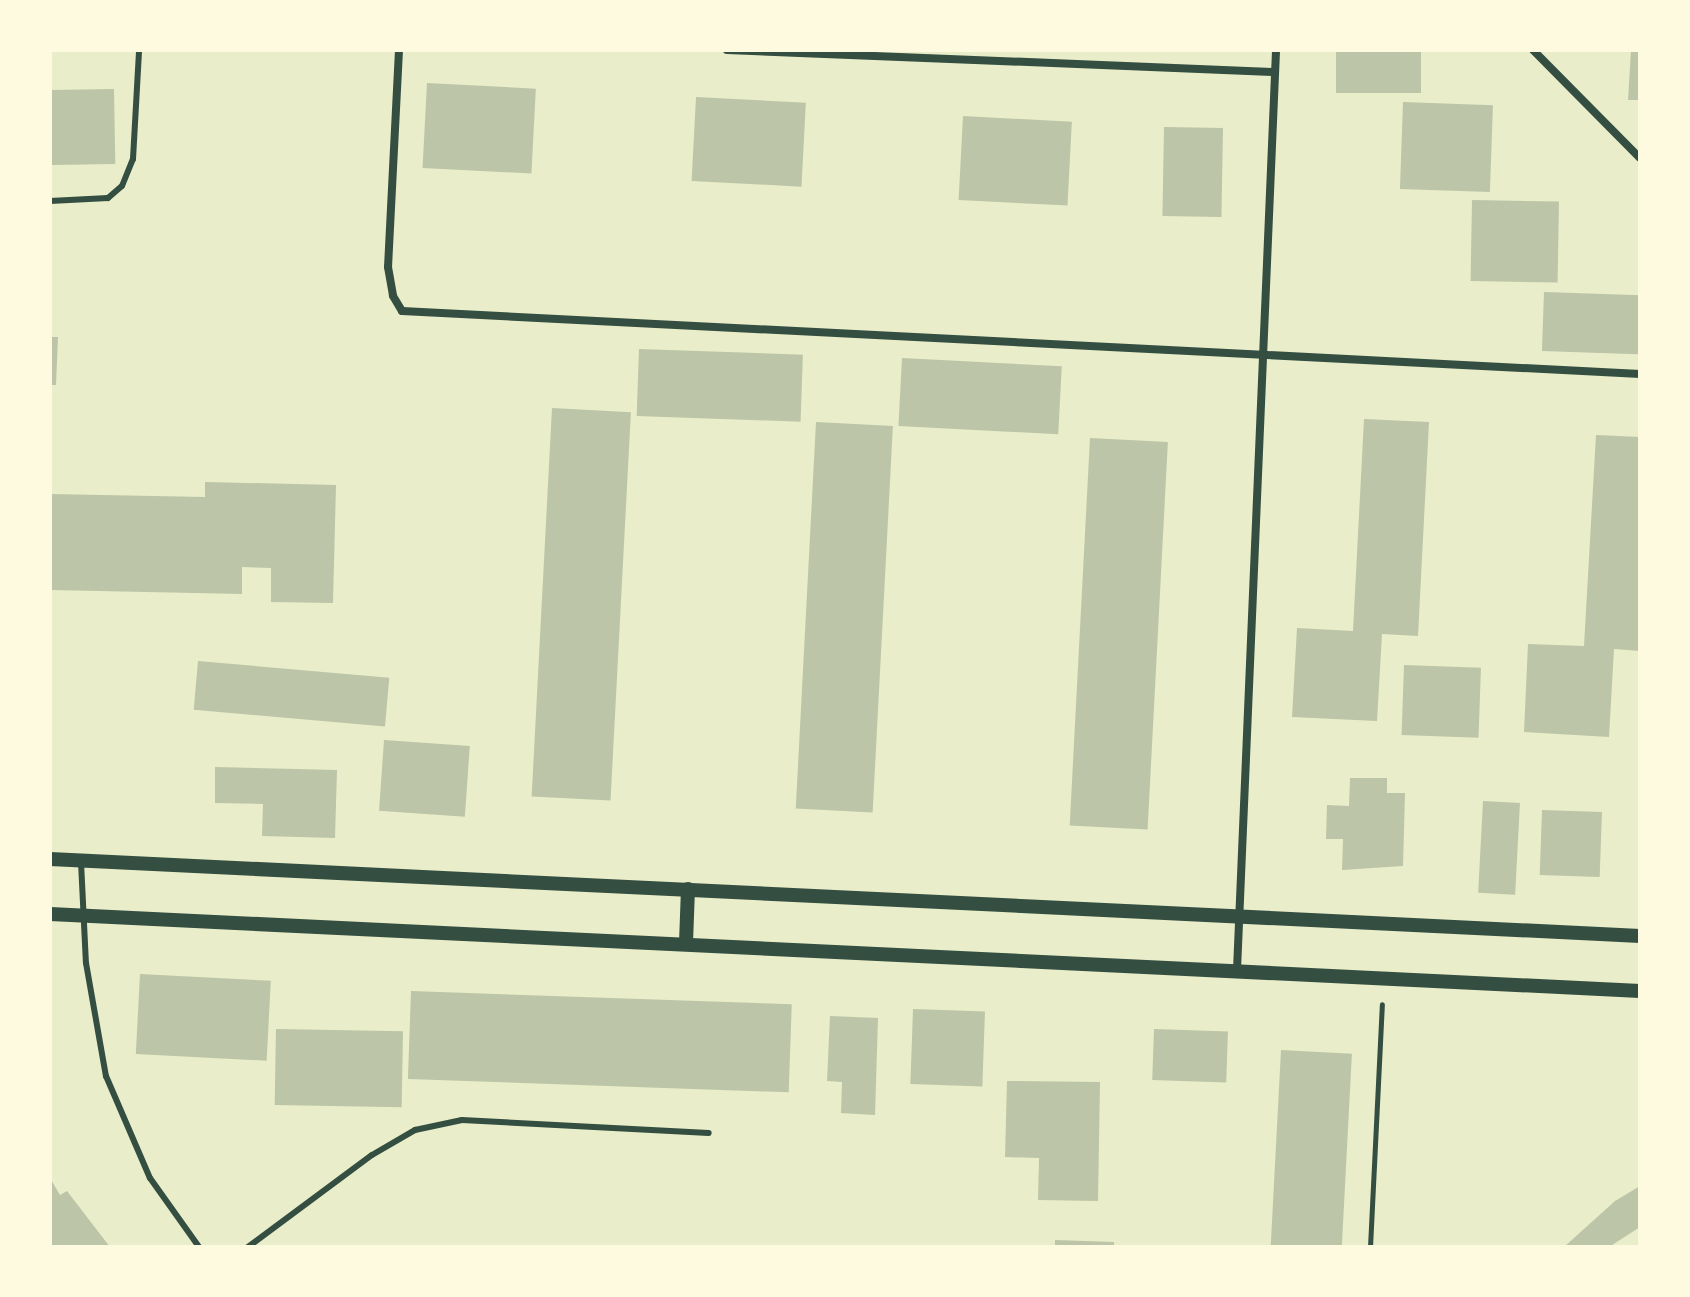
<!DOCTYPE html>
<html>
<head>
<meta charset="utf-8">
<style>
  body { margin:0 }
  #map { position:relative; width:1690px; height:1297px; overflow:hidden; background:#e9edc9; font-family:Inter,sans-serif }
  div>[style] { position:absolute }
  .building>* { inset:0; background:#bcc5a7; transform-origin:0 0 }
  .path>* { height:5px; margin:-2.5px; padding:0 2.5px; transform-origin:2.5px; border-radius:2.5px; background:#344e41 }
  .service>* { height:6px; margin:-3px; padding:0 3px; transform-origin:3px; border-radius:3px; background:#344e41 }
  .minor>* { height:8px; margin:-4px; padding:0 4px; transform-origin:4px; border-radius:4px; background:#344e41 }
  .tertiary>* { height:14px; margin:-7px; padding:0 7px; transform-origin:7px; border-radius:7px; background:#344e41 }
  span { translate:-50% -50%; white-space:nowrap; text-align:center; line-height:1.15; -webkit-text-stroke:6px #fefae0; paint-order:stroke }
  .frame { position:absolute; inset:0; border:52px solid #fefae0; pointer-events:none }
</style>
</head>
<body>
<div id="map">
  <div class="building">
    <div style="left:1336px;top:50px;width:85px;height:43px"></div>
    <div style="clip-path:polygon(1631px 50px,1640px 50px,1640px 100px,1628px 100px)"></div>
    <div style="left:427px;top:83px;width:109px;height:85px;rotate:3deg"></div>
    <div style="left:114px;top:89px;width:75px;height:64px;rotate:89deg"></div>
    <div style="left:696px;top:97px;width:110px;height:84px;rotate:3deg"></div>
    <div style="left:1403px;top:102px;width:90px;height:87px;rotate:2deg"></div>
    <div style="left:963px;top:116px;width:109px;height:84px;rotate:3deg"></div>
    <div style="left:1164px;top:127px;width:59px;height:89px;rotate:1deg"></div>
    <div style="left:1472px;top:200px;width:87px;height:81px;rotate:1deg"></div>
    <div style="left:1544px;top:292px;width:96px;height:59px;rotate:2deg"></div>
    <div style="clip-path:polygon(50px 337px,58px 337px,56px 385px,50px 385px)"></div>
    <div style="left:639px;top:349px;width:164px;height:67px;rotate:2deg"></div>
    <div style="left:902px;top:358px;width:160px;height:68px;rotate:3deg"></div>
    <div style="left:552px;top:408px;width:79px;height:389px;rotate:3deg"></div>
    <div style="clip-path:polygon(1364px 419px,1429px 422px,1418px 636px,1382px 634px,1377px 721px,1292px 717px,1297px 628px,1353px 631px)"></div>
    <div style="left:816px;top:422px;width:77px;height:387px;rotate:3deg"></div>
    <div style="clip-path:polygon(1596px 435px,1640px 437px,1640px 651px,1614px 649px,1609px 737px,1524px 732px,1528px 644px,1584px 646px)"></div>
    <div style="left:1090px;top:438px;width:78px;height:388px;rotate:3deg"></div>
    <div style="clip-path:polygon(205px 482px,336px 485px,333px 603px,271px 602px,271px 568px,242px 567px,242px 594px,50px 590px,50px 494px,205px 497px)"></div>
    <div style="left:198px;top:661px;width:192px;height:49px;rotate:5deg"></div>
    <div style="left:1404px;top:665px;width:77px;height:70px;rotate:2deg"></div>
    <div style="left:384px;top:740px;width:86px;height:71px;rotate:4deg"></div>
    <div style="clip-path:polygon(215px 767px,337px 770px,335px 838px,262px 836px,263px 804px,215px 803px)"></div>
    <div style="clip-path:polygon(1350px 778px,1387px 778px,1387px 793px,1405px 793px,1403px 866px,1342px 870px,1343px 839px,1326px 839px,1327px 805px,1349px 806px)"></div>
    <div style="left:1483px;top:801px;width:37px;height:92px;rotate:3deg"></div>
    <div style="left:1542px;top:810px;width:60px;height:65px;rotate:2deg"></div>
    <div style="left:140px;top:974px;width:131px;height:80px;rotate:3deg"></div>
    <div style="left:411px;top:991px;width:381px;height:88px;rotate:2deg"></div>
    <div style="left:913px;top:1009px;width:72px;height:75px;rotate:2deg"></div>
    <div style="clip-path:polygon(830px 1016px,878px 1018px,875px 1115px,841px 1113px,842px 1082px,827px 1081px)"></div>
    <div style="left:276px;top:1029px;width:127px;height:76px;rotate:1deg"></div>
    <div style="left:1154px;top:1029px;width:74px;height:51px;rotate:2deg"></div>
    <div style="left:1281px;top:1050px;width:71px;height:197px;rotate:3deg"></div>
    <div style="clip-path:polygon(1007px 1081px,1100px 1082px,1098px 1201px,1038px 1200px,1039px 1158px,1005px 1157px)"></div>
    <div style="clip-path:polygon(50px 1178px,60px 1195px,67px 1191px,110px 1247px,50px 1247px)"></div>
    <div style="clip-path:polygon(1640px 1186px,1640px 1227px,1609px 1247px,1564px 1247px,1615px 1201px)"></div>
    <div style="clip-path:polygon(1055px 1240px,1114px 1242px,1114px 1247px,1055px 1247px)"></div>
  </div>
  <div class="path">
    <div style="left:1370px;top:1247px;width:243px;rotate:-87.2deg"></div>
  </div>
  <div class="service">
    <div style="left:50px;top:201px;width:58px;rotate:-3deg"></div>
    <div style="left:108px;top:198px;width:18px;rotate:-41deg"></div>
    <div style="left:122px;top:186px;width:29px;rotate:-68deg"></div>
    <div style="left:133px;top:159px;width:109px;rotate:-86.8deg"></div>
    <div style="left:81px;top:862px;width:101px;rotate:87.2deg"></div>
    <div style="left:86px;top:963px;width:115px;rotate:80deg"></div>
    <div style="left:106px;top:1076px;width:111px;rotate:66.7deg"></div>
    <div style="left:150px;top:1178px;width:85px;rotate:54.6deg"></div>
    <div style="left:248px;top:1247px;width:154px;rotate:-36.6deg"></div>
    <div style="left:372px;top:1155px;width:50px;rotate:-30.2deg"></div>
    <div style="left:415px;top:1130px;width:48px;rotate:-12deg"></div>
    <div style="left:462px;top:1120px;width:247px;rotate:3deg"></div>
  </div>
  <div class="minor">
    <div style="left:399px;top:50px;width:217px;rotate:92.9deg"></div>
    <div style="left:388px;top:267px;width:29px;rotate:80deg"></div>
    <div style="left:393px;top:296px;width:17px;rotate:59deg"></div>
    <div style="left:402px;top:311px;width:1240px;rotate:2.91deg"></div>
    <div style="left:727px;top:50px;width:548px;rotate:2.3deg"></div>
    <div style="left:1533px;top:50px;width:152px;rotate:45.3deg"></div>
    <div style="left:1237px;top:970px;width:921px;rotate:-87.57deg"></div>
  </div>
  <div class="tertiary">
    <div style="left:50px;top:859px;width:1592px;rotate:2.77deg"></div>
    <div style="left:50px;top:914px;width:1592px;rotate:2.77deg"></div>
    <div style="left:686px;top:943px;width:54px;rotate:-87.9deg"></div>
  </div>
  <div class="frame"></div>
</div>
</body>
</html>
